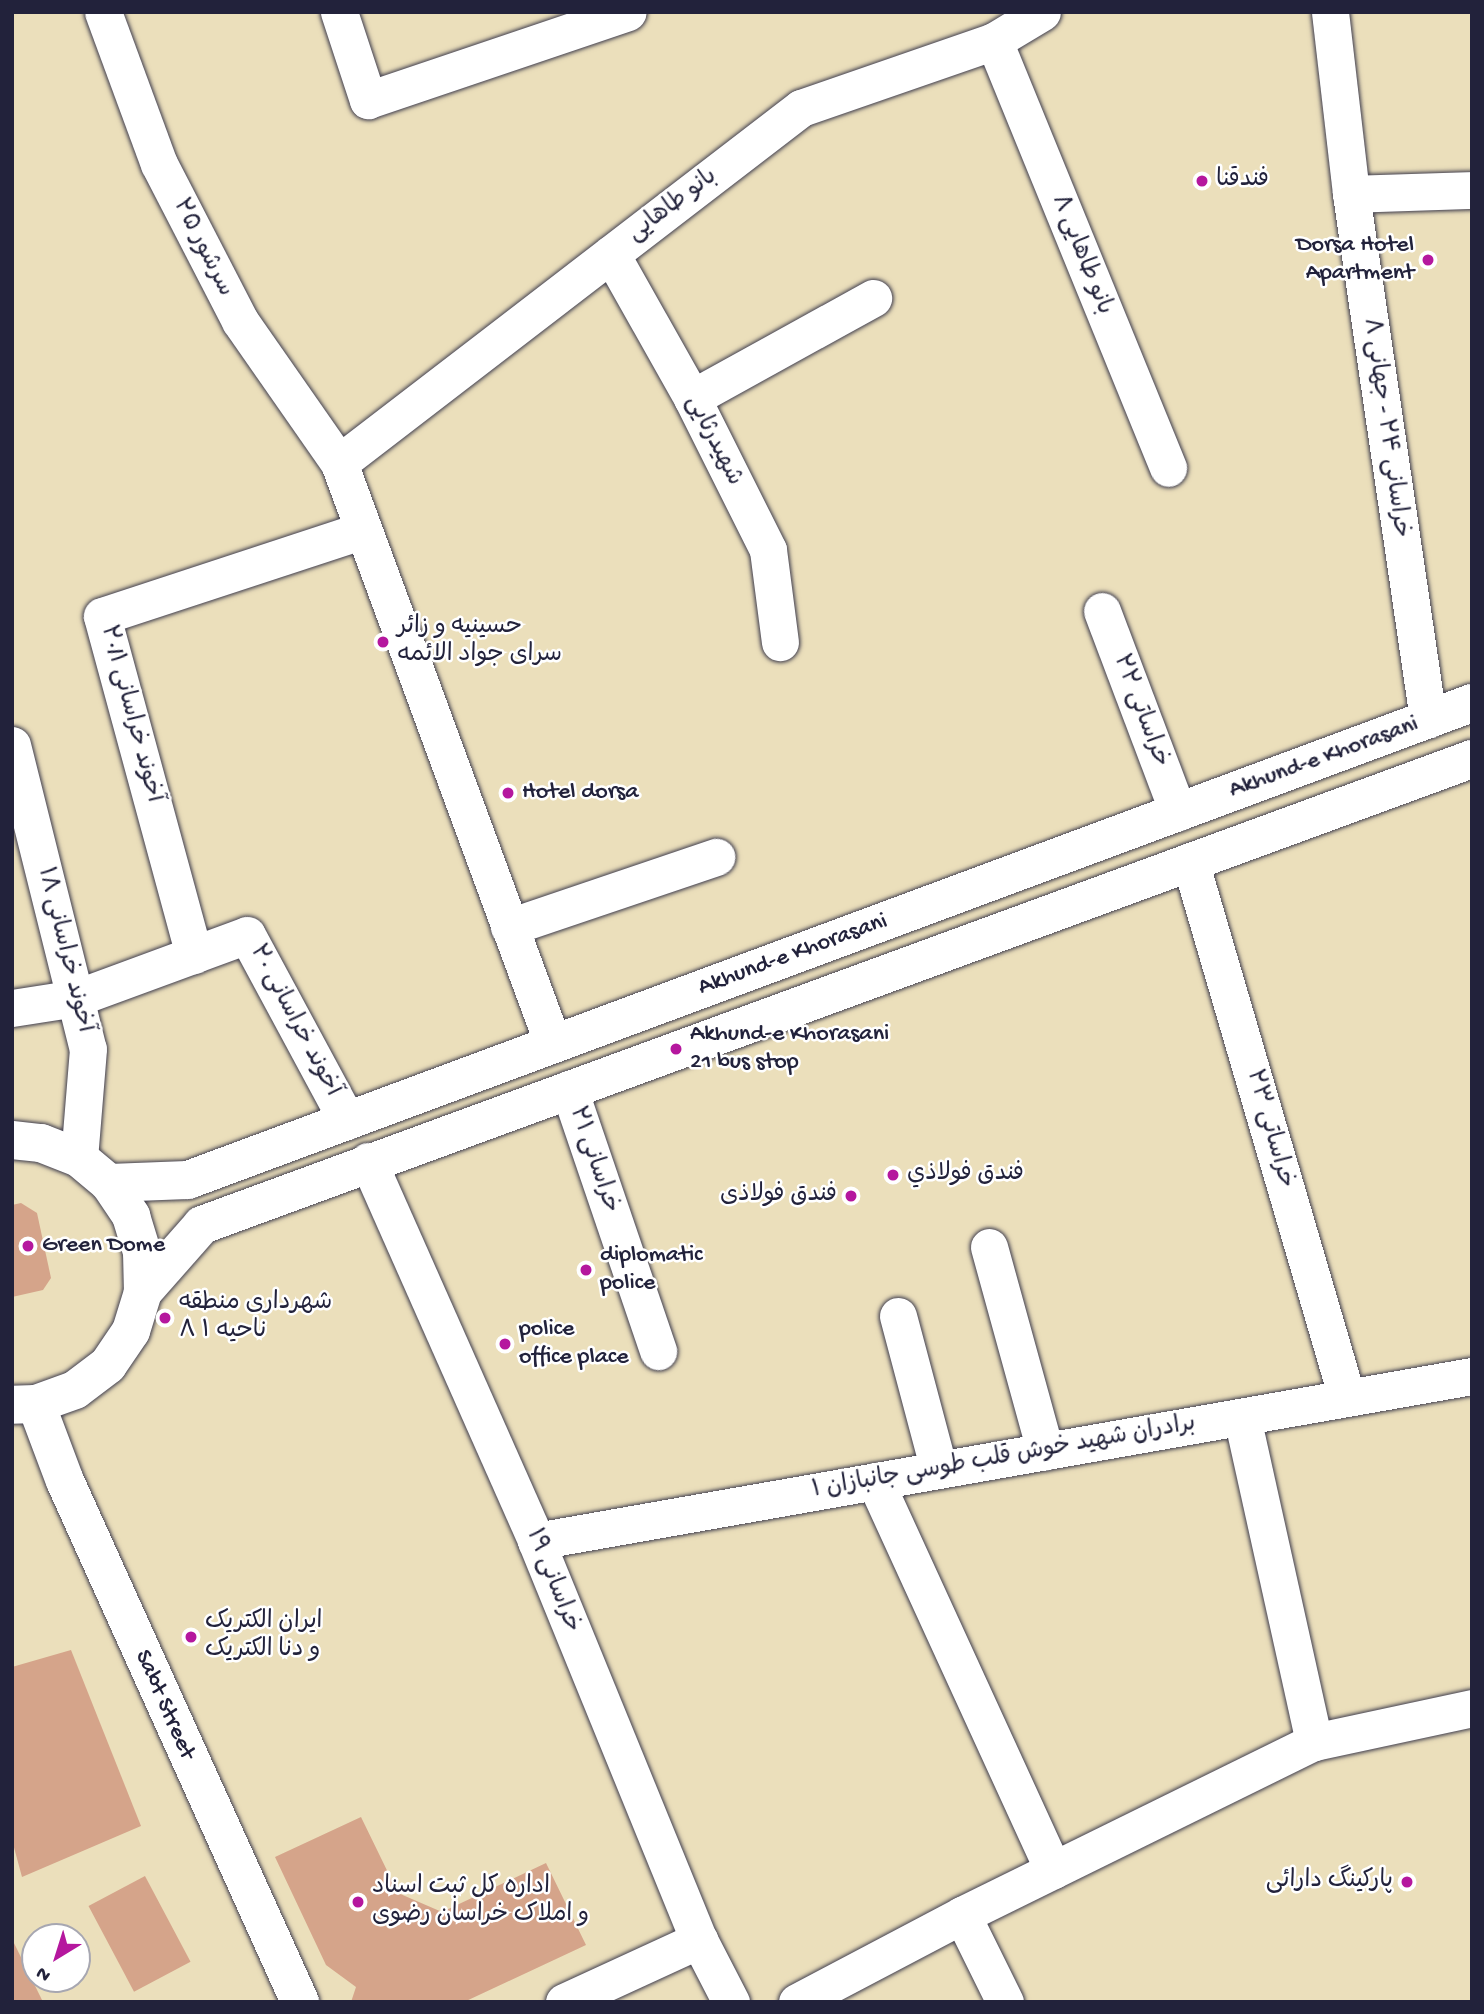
<!DOCTYPE html>
<html>
<head>
<meta charset="utf-8">
<style>
  body { margin:0 }
  #map { position:relative; width:1484px; height:2014px; overflow:hidden; background:#ebdfbb; font-family:"Gochi Hand","Playpen Sans Arabic",sans-serif }
  div>[style] { position:absolute }
  .building>* { inset:0; background:#d5a48a; transform-origin:0 0 }
  .roads { filter:drop-shadow(0 0 2px #403e4e) drop-shadow(0 0 2px #403e4e) }
  .street>* { height:37px; margin:-18.5px; padding:0 18.5px; transform-origin:18.5px; border-radius:18.5px; background:#fff }
  .secondary>* { height:38px; margin:-19px; padding:0 19px; transform-origin:19px; border-radius:19px; background:#fff }
  .dots>* { width:19px; height:19px; translate:-50% -50%; box-sizing:border-box; border:4px solid #fff; border-radius:50% }
  span { translate:-50% -50%; white-space:nowrap; text-align:center; line-height:1.15; -webkit-text-stroke:5px #fff; paint-order:stroke }
  .poi-label { font-size:24px; color:#22223b }
  .left { translate:0 -50%; text-align:left }
  .right { translate:-100% -50%; text-align:right }
  .street-label { font-size:24px; color:#22223b }
  .frame { position:absolute; inset:0; border:14px solid #22223b; pointer-events:none }
  .north { position:absolute; left:21px; top:1923px; width:70px; height:70px; box-sizing:border-box; background:#fff; border:2px solid #a7a7b1; border-radius:50%; rotate:218deg; font-size:19px; font-weight:700; line-height:28px; text-align:center; color:#22223b }
  .north::after { content:''; display:block; margin:auto; width:24px; height:32px; background:#b5179e; clip-path:polygon(50% 0,100% 100%,50% 72%,0 100%) }
</style>
</head>
<body>
<div id="map">
  <div class="building">
    <div style="clip-path:polygon(21px 1203px,37px 1213px,51px 1278px,43px 1290px,12px 1297px,12px 1205px)"></div>
    <div style="clip-path:polygon(71px 1650px,141px 1826px,22px 1877px,12px 1840px,12px 1667px)"></div>
    <div style="clip-path:polygon(361px 1817px,398px 1893px,442px 1912px,546px 1863px,586px 1945px,464px 2002px,351px 2002px,356px 1987px,326px 1965px,275px 1857px)"></div>
    <div style="left:145px;top:1876px;width:97px;height:64px;rotate:62deg"></div>
    <div style="clip-path:polygon(12px 1939px,43px 2002px,12px 2002px)"></div>
  </div>
  <div class="roads">
    <div class="street">
      <div style="left:103px;top:12px;width:162px;rotate:69.8deg"></div>
      <div style="left:159px;top:164px;width:177px;rotate:62.7deg"></div>
      <div style="left:240px;top:321px;width:173px;rotate:55.1deg"></div>
      <div style="left:339px;top:463px;width:619px;rotate:69.78deg"></div>
      <div style="left:339px;top:12px;width:93px;rotate:71.8deg"></div>
      <div style="left:368px;top:100px;width:274px;rotate:-18.7deg"></div>
      <div style="left:1330px;top:12px;width:183px;rotate:83.4deg"></div>
      <div style="left:1351px;top:194px;width:531px;rotate:81.66deg"></div>
      <div style="left:994px;top:41px;width:461px;rotate:67.8deg"></div>
      <div style="left:1351px;top:194px;width:121px;rotate:-1.9deg"></div>
      <div style="left:611px;top:254px;width:165px;rotate:60.6deg"></div>
      <div style="left:692px;top:398px;width:170px;rotate:63.4deg"></div>
      <div style="left:768px;top:550px;width:93px;rotate:82.6deg"></div>
      <div style="left:692px;top:398px;width:207px;rotate:-28.9deg"></div>
      <div style="left:339px;top:463px;width:583px;rotate:-37.54deg"></div>
      <div style="left:801px;top:108px;width:204px;rotate:-19.1deg"></div>
      <div style="left:994px;top:41px;width:56px;rotate:-31.1deg"></div>
      <div style="left:1102px;top:611px;width:215px;rotate:69.3deg"></div>
      <div style="left:12px;top:745px;width:313px;rotate:76deg"></div>
      <div style="left:88px;top:1049px;width:109px;rotate:94.7deg"></div>
      <div style="left:1190px;top:861px;width:559px;rotate:73.7deg"></div>
      <div style="left:509px;top:927px;width:219px;rotate:-18.7deg"></div>
      <div style="left:194px;top:955px;width:351px;rotate:-105.2deg"></div>
      <div style="left:102px;top:616px;width:275px;rotate:-18.2deg"></div>
      <div style="left:12px;top:1008px;width:65px;rotate:-8.9deg"></div>
      <div style="left:76px;top:998px;width:182px;rotate:-20.2deg"></div>
      <div style="left:247px;top:935px;width:211px;rotate:61.7deg"></div>
      <div style="left:569px;top:1089px;width:277px;rotate:71.2deg"></div>
      <div style="left:368px;top:1161px;width:415px;rotate:66.1deg"></div>
      <div style="left:536px;top:1541px;width:431px;rotate:67.8deg"></div>
      <div style="left:699px;top:1940px;width:70px;rotate:62.7deg"></div>
      <div style="left:989px;top:1247px;width:212px;rotate:74.6deg"></div>
      <div style="left:898px;top:1316px;width:159px;rotate:75.1deg"></div>
      <div style="left:1242px;top:1417px;width:333px;rotate:77.5deg"></div>
      <div style="left:875px;top:1481px;width:428px;rotate:65.4deg"></div>
      <div style="left:536px;top:1541px;width:950px;rotate:-10deg"></div>
      <div style="left:962px;top:1915px;width:97px;rotate:63.7deg"></div>
      <div style="left:564px;top:2002px;width:149px;rotate:-24.7deg"></div>
      <div style="left:797px;top:2002px;width:187px;rotate:-27.8deg"></div>
      <div style="left:962px;top:1915px;width:392px;rotate:-26.2deg"></div>
      <div style="left:1314px;top:1742px;width:162px;rotate:-12.1deg"></div>
    </div>
    <div class="secondary">
      <div style="left:12px;top:1140px;width:29px;rotate:6deg"></div>
      <div style="left:41px;top:1143px;width:41px;rotate:21.5deg"></div>
      <div style="left:79px;top:1158px;width:39px;rotate:40deg"></div>
      <div style="left:109px;top:1183px;width:40px;rotate:56deg"></div>
      <div style="left:131px;top:1216px;width:38px;rotate:73deg"></div>
      <div style="left:142px;top:1252px;width:40px;rotate:88.6deg"></div>
      <div style="left:143px;top:1292px;width:41px;rotate:107.1deg"></div>
      <div style="left:131px;top:1331px;width:41px;rotate:124.1deg"></div>
      <div style="left:108px;top:1365px;width:41px;rotate:142.9deg"></div>
      <div style="left:75px;top:1390px;width:41px;rotate:160.3deg"></div>
      <div style="left:36px;top:1404px;width:24px;rotate:178deg"></div>
      <div style="left:109px;top:1183px;width:79px;rotate:-2.2deg"></div>
      <div style="left:188px;top:1180px;width:1370px;rotate:-20.38deg"></div>
      <div style="left:143px;top:1292px;width:89px;rotate:-48.6deg"></div>
      <div style="left:202px;top:1225px;width:1353px;rotate:-20.15deg"></div>
      <div style="left:36px;top:1404px;width:82px;rotate:69.4deg"></div>
      <div style="left:65px;top:1481px;width:572px;rotate:65.72deg"></div>
    </div>
  </div>
  <div class="dots">
    <div style="left:1202px;top:181px;background:#b5179e"></div>
    <div style="left:1428px;top:260px;background:#b5179e"></div>
    <div style="left:383px;top:642px;background:#b5179e"></div>
    <div style="left:508px;top:793px;background:#b5179e"></div>
    <div style="left:676px;top:1049px;background:#b5179e"></div>
    <div style="left:893px;top:1175px;background:#b5179e"></div>
    <div style="left:851px;top:1196px;background:#b5179e"></div>
    <div style="left:28px;top:1246px;background:#b5179e"></div>
    <div style="left:586px;top:1270px;background:#b5179e"></div>
    <div style="left:165px;top:1318px;background:#b5179e"></div>
    <div style="left:505px;top:1344px;background:#b5179e"></div>
    <div style="left:191px;top:1637px;background:#b5179e"></div>
    <div style="left:1407px;top:1882px;background:#b5179e"></div>
    <div style="left:358px;top:1902px;background:#b5179e"></div>
  </div>
  <div class="poi-label">
    <span class="left" style="left:1216px;top:181px">فندقنا</span>
    <span class="right" style="left:1414px;top:260px">Dorsa Hotel<br>Apartment</span>
    <span class="left" style="left:397px;top:642px">حسینیه و زائر<br>سرای جواد الائمه</span>
    <span class="left" style="left:522px;top:793px">Hotel dorsa</span>
    <span class="left" style="left:690px;top:1049px">Akhund-e Khorasani<br>21 bus stop</span>
    <span class="left" style="left:907px;top:1175px">فندق فولاذي</span>
    <span class="right" style="left:837px;top:1196px">فندق فولاذی</span>
    <span class="left" style="left:42px;top:1246px">Green Dome</span>
    <span class="left" style="left:600px;top:1270px">diplomatic<br>police</span>
    <span class="left" style="left:179px;top:1318px">شهرداری منطقه<br>۸ ناحیه ۱</span>
    <span class="left" style="left:519px;top:1344px">police<br>office place</span>
    <span class="left" style="left:205px;top:1637px">ایران الکتریک<br>و دنا الکتریک</span>
    <span class="right" style="left:1393px;top:1882px">پارکینگ دارائی</span>
    <span class="left" style="left:372px;top:1902px">اداره کل ثبت اسناد<br>و املاک خراسان رضوی</span>
  </div>
  <div class="street-label">
    <span style="left:673px;top:206px;rotate:-37deg">بانو طاهایی</span>
    <span style="left:202px;top:248px;rotate:63deg">سرشور ۲۵</span>
    <span style="left:1081px;top:255px;rotate:68deg">بانو طاهایی ۸</span>
    <span style="left:1385px;top:428px;rotate:82deg">خراسانی ۲۴ - جهانی ۸</span>
    <span style="left:713px;top:441px;rotate:63deg">شهیدرثایی</span>
    <span style="left:1140px;top:711px;rotate:69deg">خراساتی ۲۲</span>
    <span style="left:130px;top:714px;rotate:75deg">آخوند خراسانی ۲۰/۱</span>
    <span style="left:1324px;top:758px;rotate:-20deg">Akhund-e Khorasani</span>
    <span style="left:64px;top:950px;rotate:76deg">آخوند خراسانی ۱۸</span>
    <span style="left:793px;top:955px;rotate:-20deg">Akhund-e Khorasani</span>
    <span style="left:294px;top:1021px;rotate:62deg">آخوند خراسانی ۲۰</span>
    <span style="left:1269px;top:1129px;rotate:74deg">خراساتی ۲۳</span>
    <span style="left:593px;top:1160px;rotate:71deg">خراسانی ۲۱</span>
    <span style="left:1004px;top:1458px;rotate:-10deg">برادران شهید خوش قلب طوسی جانبازان ۱</span>
    <span style="left:552px;top:1581px;rotate:68deg">خراسانی ۱۹</span>
    <span style="left:164px;top:1705px;rotate:66deg">Sabt Street</span>
  </div>
  <div class="frame"></div>
  <div class="north">N</div>
</div>
</body>
</html>
